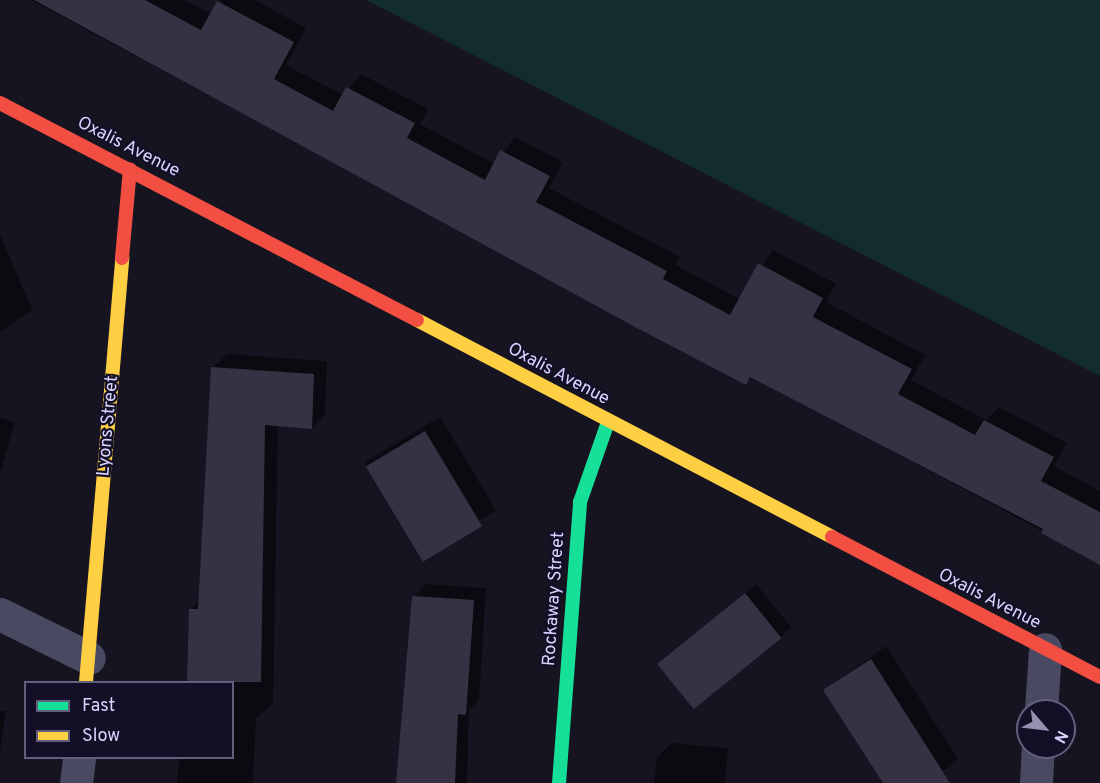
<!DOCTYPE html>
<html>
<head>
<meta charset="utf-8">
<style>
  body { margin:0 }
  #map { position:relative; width:1100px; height:783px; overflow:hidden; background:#161421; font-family:Overpass,sans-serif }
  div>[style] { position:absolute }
  .green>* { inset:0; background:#132c2d }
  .shadow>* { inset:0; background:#0007; transform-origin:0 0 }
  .building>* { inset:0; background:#343243; transform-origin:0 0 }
  .street>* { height:33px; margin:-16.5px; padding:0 16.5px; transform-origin:16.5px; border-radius:16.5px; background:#4a4962 }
  .fast>* { height:14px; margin:-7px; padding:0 7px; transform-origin:7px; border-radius:7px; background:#16e098 }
  .slow>* { height:14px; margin:-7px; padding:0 7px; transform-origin:7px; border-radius:7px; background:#ffcf43 }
  .jam>* { height:14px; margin:-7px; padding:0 7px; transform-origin:7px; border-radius:7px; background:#f24e42 }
  span { translate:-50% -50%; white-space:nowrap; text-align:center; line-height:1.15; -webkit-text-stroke:4.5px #130f26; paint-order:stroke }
  .street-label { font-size:18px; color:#d9d4ff }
  .legend { position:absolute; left:24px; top:681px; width:210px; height:78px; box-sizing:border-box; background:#130f26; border:2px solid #625e7d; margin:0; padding:8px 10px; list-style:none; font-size:18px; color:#d9d4ff }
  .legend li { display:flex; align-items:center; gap:12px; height:30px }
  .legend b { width:30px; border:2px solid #625e7d }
  .north { position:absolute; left:1016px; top:699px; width:60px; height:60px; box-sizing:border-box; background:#130f26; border:2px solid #625e7d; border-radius:50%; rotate:118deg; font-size:16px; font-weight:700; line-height:24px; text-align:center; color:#d9d4ff }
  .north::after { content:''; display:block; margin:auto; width:21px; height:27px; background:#9591b1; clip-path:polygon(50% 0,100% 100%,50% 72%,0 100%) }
</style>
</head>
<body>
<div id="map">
  <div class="green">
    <div style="clip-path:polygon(366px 0,1100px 0,1100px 376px)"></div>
  </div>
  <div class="shadow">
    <div style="clip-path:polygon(31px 0,184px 0,211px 14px,220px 0,255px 0,306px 28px,286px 65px,343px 95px,361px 74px,428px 109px,420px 124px,495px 164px,515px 137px,563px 162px,549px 188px,680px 257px,676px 265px,739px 299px,773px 250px,836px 284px,826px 302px,925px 355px,911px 380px,986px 420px,999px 407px,1067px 443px,1054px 466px,1100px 491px,1100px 562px,752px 376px,746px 383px)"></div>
    <div style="clip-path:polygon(0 234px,32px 310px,0 332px)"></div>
    <div style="clip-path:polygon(227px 354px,327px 361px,325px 414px,312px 428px,278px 425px,273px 704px,256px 718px,253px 783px,177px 783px,179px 758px,232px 758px,232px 682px,189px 682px,190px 610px,200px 600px,213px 368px)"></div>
    <div style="left:440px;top:417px;width:109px;height:88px;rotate:59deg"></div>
    <div style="clip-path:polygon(0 418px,15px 422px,0 474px)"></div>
    <div style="clip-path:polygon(426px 584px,486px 588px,479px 701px,469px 710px,467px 783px,397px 783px,414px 597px)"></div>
    <div style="clip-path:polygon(756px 584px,791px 627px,781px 637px,670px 655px)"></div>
    <div style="clip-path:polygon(886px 646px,958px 759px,929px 783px,884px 783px,825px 690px)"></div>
    <div style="clip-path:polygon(0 711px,6px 711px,0 751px)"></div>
    <div style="clip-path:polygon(672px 743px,728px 748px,725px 783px,654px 783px,657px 757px)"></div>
  </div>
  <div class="building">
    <div style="clip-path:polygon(34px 0,145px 0,201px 30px,217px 1px,294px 42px,274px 79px,333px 111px,346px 87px,415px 123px,407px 138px,485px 180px,500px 150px,550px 176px,536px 202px,667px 271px,663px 279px,730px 315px,758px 263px,823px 298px,813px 317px,912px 369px,898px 394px,975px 435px,984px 420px,1054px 457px,1041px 481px,1100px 512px,1100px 565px,1041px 533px,1043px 529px,750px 377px,746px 385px,637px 328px)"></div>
    <div style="clip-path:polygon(211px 367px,314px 374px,312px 429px,265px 425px,261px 682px,187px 682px,189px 609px,198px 609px)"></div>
    <div style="left:425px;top:431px;width:111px;height:69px;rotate:59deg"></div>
    <div style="left:745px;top:593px;width:58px;height:113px;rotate:51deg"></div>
    <div style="clip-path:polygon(412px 596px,474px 600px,466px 715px,458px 714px,455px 783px,396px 783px)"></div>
    <div style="clip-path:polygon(871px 659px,950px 783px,883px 783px,823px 690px)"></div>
  </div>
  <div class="street">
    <div style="left:0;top:614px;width:99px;rotate:26.3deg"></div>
    <div style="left:1041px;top:711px;width:62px;rotate:-86.3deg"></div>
    <div style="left:76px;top:783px;width:25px;rotate:-83deg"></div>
    <div style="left:1036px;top:783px;width:36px;rotate:-87deg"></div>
  </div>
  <div class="fast">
    <div style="left:559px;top:783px;width:282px;rotate:-85.7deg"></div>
    <div style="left:580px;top:502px;width:85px;rotate:-70.7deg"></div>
  </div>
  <div class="slow">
    <div style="left:417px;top:320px;width:468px;rotate:27.6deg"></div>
    <div style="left:86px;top:682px;width:426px;rotate:-85.1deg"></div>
  </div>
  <div class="jam">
    <div style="left:0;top:103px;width:470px;rotate:27.5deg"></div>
    <div style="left:122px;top:258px;width:89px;rotate:-84.9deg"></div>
    <div style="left:832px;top:537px;width:302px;rotate:27.6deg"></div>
  </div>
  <div class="street-label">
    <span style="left:128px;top:148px;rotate:27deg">Oxalis Avenue</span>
    <span style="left:558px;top:375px;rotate:28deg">Oxalis Avenue</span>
    <span style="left:109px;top:426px;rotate:-85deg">Lyons Street</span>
    <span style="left:555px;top:599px;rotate:-86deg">Rockaway Street</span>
    <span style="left:989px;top:600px;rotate:27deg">Oxalis Avenue</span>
  </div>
  <ul class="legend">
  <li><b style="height:8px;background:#16e098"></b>Fast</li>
  <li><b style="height:8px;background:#ffcf43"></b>Slow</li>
  </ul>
  <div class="north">N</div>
</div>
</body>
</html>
